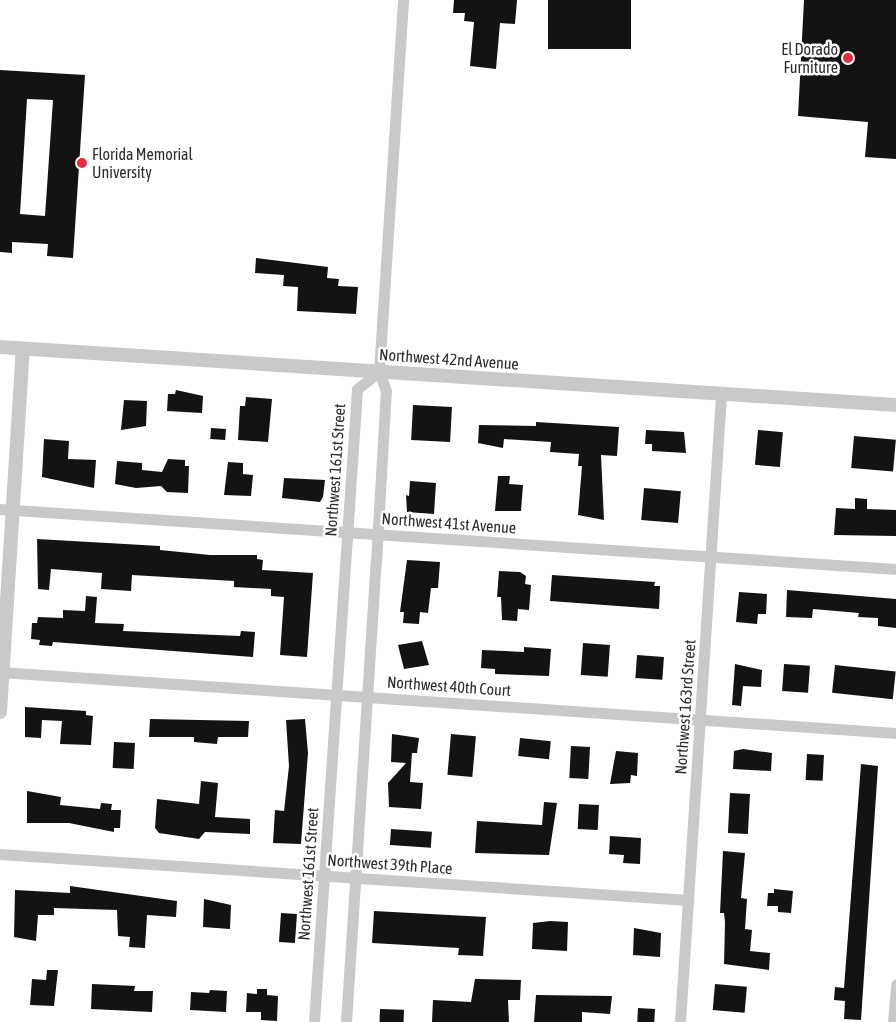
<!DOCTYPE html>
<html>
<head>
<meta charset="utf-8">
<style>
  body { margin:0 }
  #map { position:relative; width:896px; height:1022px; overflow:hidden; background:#fff; font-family:"Asap Condensed",sans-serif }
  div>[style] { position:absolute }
  .building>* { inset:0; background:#131313; transform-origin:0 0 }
  .minor>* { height:11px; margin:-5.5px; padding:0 5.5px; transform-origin:5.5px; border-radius:5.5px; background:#c9c9c9 }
  .tertiary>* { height:14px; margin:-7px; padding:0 7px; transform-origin:7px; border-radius:7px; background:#c9c9c9 }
  .dots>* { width:14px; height:14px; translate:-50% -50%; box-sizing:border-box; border:2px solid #fff; border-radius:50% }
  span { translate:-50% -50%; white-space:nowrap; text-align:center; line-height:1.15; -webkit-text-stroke:5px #fff; paint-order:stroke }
  .poi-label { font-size:16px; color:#2c2c2c }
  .right { translate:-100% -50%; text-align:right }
  .left { translate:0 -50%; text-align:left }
  .street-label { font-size:16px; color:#2c2c2c }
</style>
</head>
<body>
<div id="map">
  <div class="building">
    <div style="clip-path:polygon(454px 0,517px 0,515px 24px,500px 23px,496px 69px,470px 66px,474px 22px,464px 21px,465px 13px,453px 13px)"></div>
    <div style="left:548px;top:0;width:83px;height:49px"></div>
    <div style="clip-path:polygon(804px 0,896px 0,896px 159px,865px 157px,868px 122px,798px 116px)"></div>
    <div style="clip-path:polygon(evenodd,0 70px,85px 75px,73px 258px,47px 256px,48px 244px,12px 242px,12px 253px,0 252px,0 70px,27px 99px,53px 100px,45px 216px,20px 214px,27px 99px)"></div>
    <div style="clip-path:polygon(256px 258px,328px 267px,327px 278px,339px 279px,338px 286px,358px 287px,356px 314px,297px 311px,298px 287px,283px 286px,284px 275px,255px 273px)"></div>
    <div style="clip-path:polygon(176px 390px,203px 396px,202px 413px,167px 411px,168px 394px,175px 394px)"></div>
    <div style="clip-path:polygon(246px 397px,272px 399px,268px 442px,238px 440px,240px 406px,245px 406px)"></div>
    <div style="clip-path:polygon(124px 400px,147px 401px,146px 426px,121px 430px)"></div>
    <div style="left:413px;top:405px;width:39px;height:35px;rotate:3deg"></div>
    <div style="clip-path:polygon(536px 422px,619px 427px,617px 456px,601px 455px,604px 520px,578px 515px,582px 466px,578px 466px,579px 454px,550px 452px,551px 442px,504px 439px,503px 448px,478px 443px,479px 425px,536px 426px)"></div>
    <div style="left:211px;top:428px;width:15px;height:11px;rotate:4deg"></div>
    <div style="clip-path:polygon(646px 430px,684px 432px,686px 453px,652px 451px,652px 444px,645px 444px)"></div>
    <div style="left:758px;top:430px;width:25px;height:35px;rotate:5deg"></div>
    <div style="left:854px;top:436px;width:42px;height:32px;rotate:5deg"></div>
    <div style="clip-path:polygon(44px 439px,69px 441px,68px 459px,96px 460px,94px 488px,42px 477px)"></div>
    <div style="clip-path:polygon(168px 459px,185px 460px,185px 466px,189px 466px,188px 493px,167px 492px,161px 486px,136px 488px,115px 484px,117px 461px,142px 463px,142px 470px,162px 472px)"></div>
    <div style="clip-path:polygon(228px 462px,243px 463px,243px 474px,253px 475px,251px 496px,224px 495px)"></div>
    <div style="clip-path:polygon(498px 476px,510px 476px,509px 484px,523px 485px,521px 511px,495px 511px)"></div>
    <div style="clip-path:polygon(284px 478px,325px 480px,323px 497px,320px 502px,282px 498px)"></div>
    <div style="clip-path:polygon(410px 481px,436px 483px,434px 514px,407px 512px,406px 495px,409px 496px)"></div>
    <div style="left:644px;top:488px;width:37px;height:32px;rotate:5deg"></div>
    <div style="clip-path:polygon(855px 498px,867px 499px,867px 509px,896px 510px,896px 536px,834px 535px,836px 508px,855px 509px)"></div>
    <div style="clip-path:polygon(37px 539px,160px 546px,160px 550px,210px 555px,257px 555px,257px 559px,263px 560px,262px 570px,313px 573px,307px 657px,280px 655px,284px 597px,271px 596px,271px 589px,234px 587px,234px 581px,132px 575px,131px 591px,101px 589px,102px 573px,51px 569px,49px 590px,38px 589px)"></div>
    <div style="clip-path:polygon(407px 560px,440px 562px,438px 588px,431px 588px,428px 613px,420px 612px,419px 624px,403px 623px,404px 612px,400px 612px)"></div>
    <div style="clip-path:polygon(499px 571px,520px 572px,526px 576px,525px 584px,531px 585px,529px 610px,518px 609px,517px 621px,502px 620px,501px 597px,497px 597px)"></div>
    <div style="clip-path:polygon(552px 575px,655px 582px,654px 586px,660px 586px,659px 609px,550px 601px)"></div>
    <div style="clip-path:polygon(787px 590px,896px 599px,896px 628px,878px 626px,878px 618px,858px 617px,859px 613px,813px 609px,812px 618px,786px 617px)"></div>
    <div style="clip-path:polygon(739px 592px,767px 594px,766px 614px,758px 614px,757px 624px,736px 622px)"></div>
    <div style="clip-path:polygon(86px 596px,97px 597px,95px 623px,124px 624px,123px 631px,240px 636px,241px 631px,255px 632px,253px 657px,53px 642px,52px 646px,39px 645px,40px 640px,31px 639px,32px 623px,37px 623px,38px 617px,63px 618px,63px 610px,85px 611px)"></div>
    <div style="clip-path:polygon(422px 641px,429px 665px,404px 669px,398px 645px)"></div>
    <div style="left:583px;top:643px;width:27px;height:32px;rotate:4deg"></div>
    <div style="clip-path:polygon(524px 647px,551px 649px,549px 676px,495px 674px,495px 669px,481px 668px,482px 650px,524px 652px)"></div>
    <div style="left:637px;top:655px;width:27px;height:23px;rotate:4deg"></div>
    <div style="clip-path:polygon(735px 664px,762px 670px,761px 687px,743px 686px,741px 706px,732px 705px)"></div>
    <div style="left:784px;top:664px;width:26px;height:27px;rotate:4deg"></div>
    <div style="left:835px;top:665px;width:61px;height:28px;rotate:6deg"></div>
    <div style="clip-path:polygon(25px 707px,86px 711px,86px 715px,93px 716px,91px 745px,60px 744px,62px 721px,42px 720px,41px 738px,25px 737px)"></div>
    <div style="clip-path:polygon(150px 719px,249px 721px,248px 737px,218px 737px,217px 744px,194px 742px,194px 737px,149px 737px)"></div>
    <div style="clip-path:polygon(305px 719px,308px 753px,301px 844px,273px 843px,275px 810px,284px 811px,289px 766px,286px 720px)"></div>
    <div style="clip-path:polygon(392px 734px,419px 738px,417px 753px,412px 753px,410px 782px,423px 783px,421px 809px,389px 807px,388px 783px,406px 763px,391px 762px)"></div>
    <div style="left:451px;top:734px;width:25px;height:41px;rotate:5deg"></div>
    <div style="left:520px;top:738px;width:31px;height:18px;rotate:6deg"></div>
    <div style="left:114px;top:742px;width:21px;height:26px;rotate:3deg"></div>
    <div style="left:571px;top:746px;width:19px;height:32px;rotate:3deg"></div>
    <div style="clip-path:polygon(743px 749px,772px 753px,771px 771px,733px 769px,734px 751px)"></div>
    <div style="clip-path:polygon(616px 751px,638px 753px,637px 776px,631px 775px,630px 783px,610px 784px)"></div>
    <div style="left:807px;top:754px;width:17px;height:26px;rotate:3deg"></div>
    <div style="clip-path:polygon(861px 764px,878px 766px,861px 1020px,844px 1019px,845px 1001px,834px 1000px,835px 987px,844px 988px)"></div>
    <div style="clip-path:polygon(201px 781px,218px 783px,215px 817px,250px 819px,250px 834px,205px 832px,199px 839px,159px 833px,155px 828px,157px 799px,199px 804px)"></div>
    <div style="clip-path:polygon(27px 791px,61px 797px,60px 805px,100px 809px,101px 803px,112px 804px,111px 810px,121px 810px,120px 828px,114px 828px,114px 832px,69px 823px,27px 823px)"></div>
    <div style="left:730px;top:793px;width:20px;height:40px;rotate:3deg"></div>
    <div style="clip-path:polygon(544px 802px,557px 803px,549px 855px,475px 853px,477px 821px,542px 825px)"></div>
    <div style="left:579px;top:804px;width:20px;height:25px;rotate:3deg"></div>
    <div style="left:391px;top:829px;width:41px;height:16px;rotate:4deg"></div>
    <div style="clip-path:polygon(610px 836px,641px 838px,640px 864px,623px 863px,624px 855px,609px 854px)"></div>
    <div style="clip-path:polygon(723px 851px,745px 853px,741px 898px,747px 899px,745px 929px,752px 930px,750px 951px,770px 953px,769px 970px,724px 964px,725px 922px,724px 913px,720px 913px)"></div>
    <div style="clip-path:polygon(70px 886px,177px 901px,176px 917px,147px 915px,145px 948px,129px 947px,130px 937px,118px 936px,117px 910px,54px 908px,54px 915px,38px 915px,36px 941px,14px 937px,15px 890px,70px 893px)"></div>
    <div style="clip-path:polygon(774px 889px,793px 891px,791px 913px,778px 912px,778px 906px,767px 906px,768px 893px,774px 893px)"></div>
    <div style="clip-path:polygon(204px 899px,231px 905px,230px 929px,203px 927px)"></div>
    <div style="clip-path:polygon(374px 911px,486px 917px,483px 956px,458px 955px,459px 948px,372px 943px)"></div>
    <div style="left:281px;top:913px;width:16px;height:29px;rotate:4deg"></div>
    <div style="clip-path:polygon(550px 921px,568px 922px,567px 951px,532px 949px,533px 923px)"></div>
    <div style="clip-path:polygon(634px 928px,661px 933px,660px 957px,633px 955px)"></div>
    <div style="clip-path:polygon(47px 970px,58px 970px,54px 1006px,30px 1005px,32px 979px,46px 980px)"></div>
    <div style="clip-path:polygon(475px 979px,521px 980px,520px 1000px,508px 1000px,509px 1022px,432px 1022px,433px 1000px,471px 1002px)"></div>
    <div style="clip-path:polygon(92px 984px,135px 986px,134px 991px,153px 991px,152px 1012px,91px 1009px)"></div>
    <div style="left:715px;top:984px;width:32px;height:26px;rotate:5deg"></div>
    <div style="clip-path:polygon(257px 989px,267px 989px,267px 995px,278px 996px,277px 1021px,261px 1020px,261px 1012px,246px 1012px,247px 993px,257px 994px)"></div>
    <div style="clip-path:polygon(210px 990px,227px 991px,226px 1012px,190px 1010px,191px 992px,209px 993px)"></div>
    <div style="clip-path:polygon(536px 995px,612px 996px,610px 1014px,582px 1012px,582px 1022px,534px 1022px)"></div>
    <div style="left:638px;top:1008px;width:17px;height:14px;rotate:3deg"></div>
    <div style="left:380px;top:1009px;width:24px;height:13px;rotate:2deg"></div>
  </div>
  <div class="minor">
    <div style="left:0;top:509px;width:898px;rotate:3.83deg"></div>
    <div style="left:0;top:672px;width:898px;rotate:3.89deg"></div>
    <div style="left:0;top:854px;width:690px;rotate:3.83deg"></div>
    <div style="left:314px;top:1022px;width:634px;rotate:-86.11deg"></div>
    <div style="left:357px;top:389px;width:28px;rotate:-38deg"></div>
    <div style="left:346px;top:1022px;width:461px;rotate:-86.3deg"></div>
    <div style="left:376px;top:562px;width:171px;rotate:-86.7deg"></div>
    <div style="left:386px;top:391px;width:20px;rotate:-110deg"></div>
    <div style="left:379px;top:372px;width:373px;rotate:-86.3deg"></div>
    <div style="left:680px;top:1022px;width:629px;rotate:-86.26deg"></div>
    <div style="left:893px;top:1022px;width:38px;rotate:-85deg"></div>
  </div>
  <div class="tertiary">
    <div style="left:0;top:347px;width:898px;rotate:3.7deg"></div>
    <div style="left:0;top:712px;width:364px;rotate:-86.4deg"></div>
  </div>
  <div class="dots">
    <div style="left:848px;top:58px;background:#e62a42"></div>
    <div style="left:82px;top:163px;background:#e62a42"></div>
  </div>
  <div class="poi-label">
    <span class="right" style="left:838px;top:58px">El Dorado<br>Furniture</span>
    <span class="left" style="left:92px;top:163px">Florida Memorial<br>University</span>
  </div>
  <div class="street-label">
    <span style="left:449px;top:359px;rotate:4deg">Northwest 42nd Avenue</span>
    <span style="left:335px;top:470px;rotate:-86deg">Northwest 161st Street</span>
    <span style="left:449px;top:523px;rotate:4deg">Northwest 41st Avenue</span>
    <span style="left:449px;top:686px;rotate:4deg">Northwest 40th Court</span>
    <span style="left:685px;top:707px;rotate:-86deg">Northwest 163rd Street</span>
    <span style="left:390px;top:864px;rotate:4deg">Northwest 39th Place</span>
    <span style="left:308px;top:874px;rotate:-86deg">Northwest 161st Street</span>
  </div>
</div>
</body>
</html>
